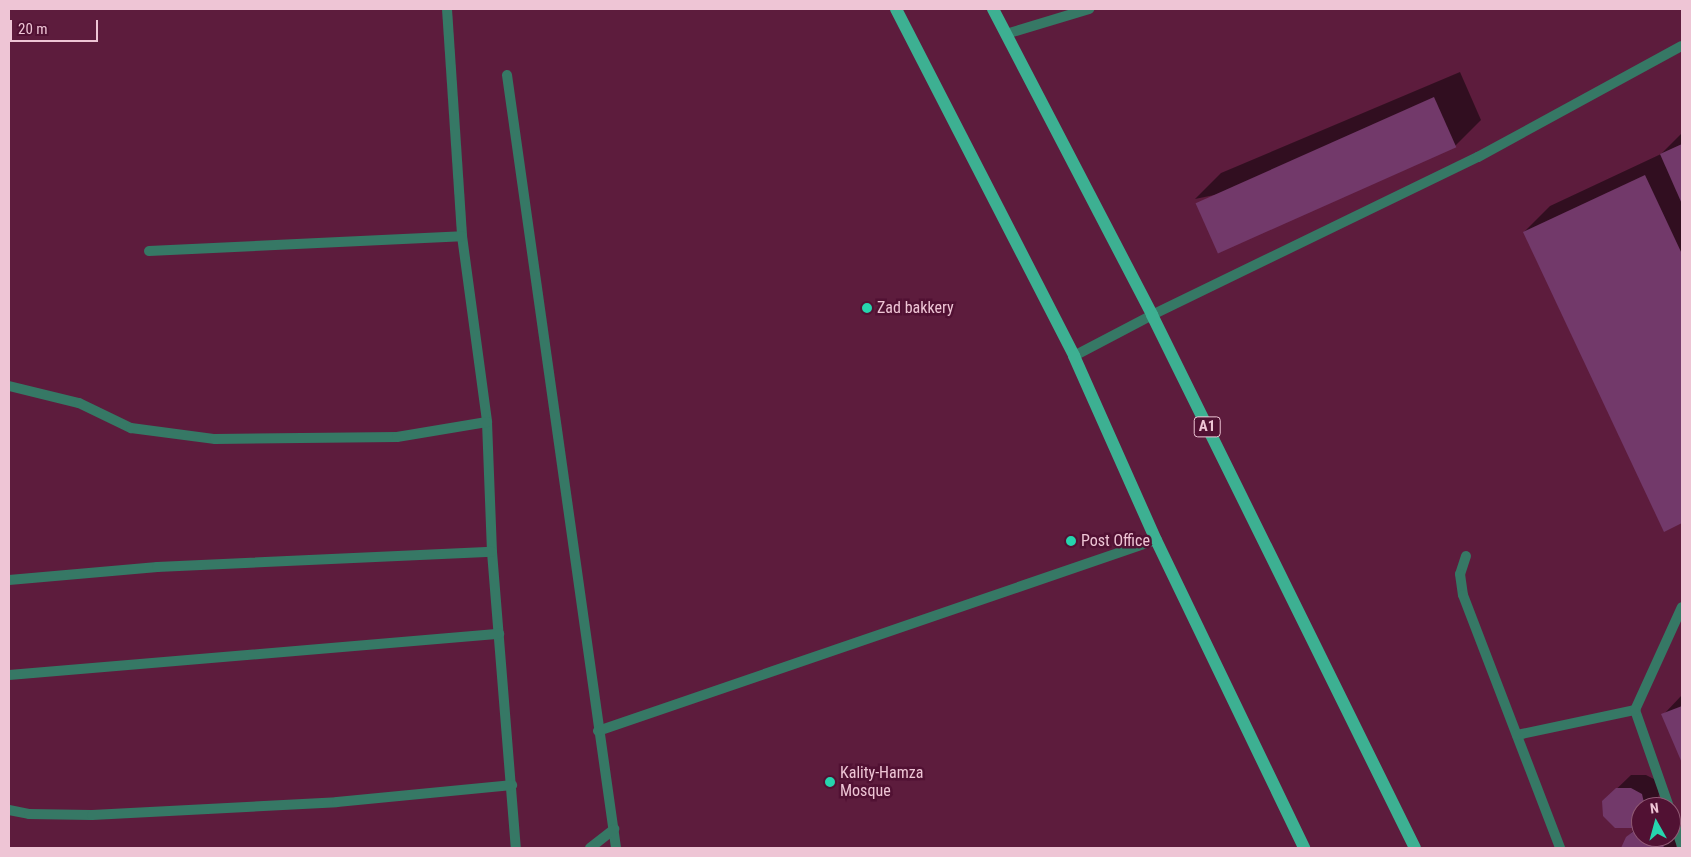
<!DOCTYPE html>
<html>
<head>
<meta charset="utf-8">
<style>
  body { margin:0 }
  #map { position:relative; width:1691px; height:857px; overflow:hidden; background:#5d1c3d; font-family:"Roboto Condensed",sans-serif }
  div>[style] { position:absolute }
  .shadow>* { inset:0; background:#0007 }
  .building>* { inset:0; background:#72396a; transform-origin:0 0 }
  .service>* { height:10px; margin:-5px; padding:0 5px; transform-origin:5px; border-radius:5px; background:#367865 }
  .minor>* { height:10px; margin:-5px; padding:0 5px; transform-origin:5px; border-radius:5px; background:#367865 }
  .primary>* { height:12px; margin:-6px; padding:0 6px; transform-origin:6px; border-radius:6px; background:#3db092 }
  .dots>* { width:14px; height:14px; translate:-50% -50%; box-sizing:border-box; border:2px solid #511133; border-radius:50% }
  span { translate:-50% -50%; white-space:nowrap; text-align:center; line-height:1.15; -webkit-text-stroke:5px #511133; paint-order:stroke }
  .shield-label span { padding:1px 4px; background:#511133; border:1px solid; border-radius:4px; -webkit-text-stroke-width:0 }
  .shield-label { font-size:15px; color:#eec5d5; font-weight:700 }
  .poi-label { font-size:16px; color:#eec5d5 }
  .left { translate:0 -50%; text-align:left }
  .frame { position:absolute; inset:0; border:10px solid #eec5d5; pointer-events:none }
  .north { position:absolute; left:1631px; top:797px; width:50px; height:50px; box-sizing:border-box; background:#511133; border:1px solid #905974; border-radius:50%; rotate:353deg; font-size:14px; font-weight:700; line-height:20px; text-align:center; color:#eec5d5 }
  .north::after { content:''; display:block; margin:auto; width:18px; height:22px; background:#26d5ae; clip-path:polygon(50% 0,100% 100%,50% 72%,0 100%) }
  .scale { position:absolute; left:10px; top:20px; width:88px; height:22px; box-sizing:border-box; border:2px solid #eec5d5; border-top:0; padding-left:6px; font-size:15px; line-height:18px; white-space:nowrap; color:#eec5d5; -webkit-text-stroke:4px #511133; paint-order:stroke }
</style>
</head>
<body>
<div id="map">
  <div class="shadow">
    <div style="clip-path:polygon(1460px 72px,1481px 120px,1455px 146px,1195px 199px,1221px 173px)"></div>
    <div style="clip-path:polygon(1682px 133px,1682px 522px,1664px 530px,1524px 232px,1550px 206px,1661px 154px)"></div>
    <div style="clip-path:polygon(1682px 695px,1682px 760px,1663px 715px)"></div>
    <div style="clip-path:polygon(1631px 775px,1646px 775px,1656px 780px,1659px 794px,1656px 807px,1641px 807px,1641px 823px,1603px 802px)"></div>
    <div style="clip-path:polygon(1671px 820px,1678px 836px,1676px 848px,1623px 848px,1627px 837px,1641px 823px,1641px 837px,1671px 837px)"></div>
  </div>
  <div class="building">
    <div style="left:1434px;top:97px;width:55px;height:261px;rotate:66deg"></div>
    <div style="clip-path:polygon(1682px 144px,1682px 204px,1660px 154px)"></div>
    <div style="clip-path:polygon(1645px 175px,1682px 254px,1682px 523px,1664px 532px,1523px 232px)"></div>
    <div style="clip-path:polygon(1682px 706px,1682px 763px,1661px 714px)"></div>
    <div style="clip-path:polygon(1616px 788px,1631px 788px,1642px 794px,1645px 807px,1641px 807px,1641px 823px,1634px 828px,1615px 828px,1603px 816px,1602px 801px)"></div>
    <div style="clip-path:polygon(1635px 830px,1641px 830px,1641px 837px,1661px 837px,1664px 848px,1621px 848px,1626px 837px)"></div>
  </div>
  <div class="service">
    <div style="left:1006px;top:34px;width:87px;rotate:-16.8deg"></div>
    <div style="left:1466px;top:556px;width:19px;rotate:108deg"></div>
    <div style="left:1460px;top:574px;width:21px;rotate:82deg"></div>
    <div style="left:1463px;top:595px;width:271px;rotate:69deg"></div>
    <div style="left:1517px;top:735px;width:121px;rotate:-12deg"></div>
    <div style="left:1669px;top:807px;width:103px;rotate:-109.3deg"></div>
    <div style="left:1635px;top:710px;width:113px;rotate:-65.5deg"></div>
    <div style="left:1671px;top:814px;width:34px;rotate:71deg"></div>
  </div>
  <div class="minor">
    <div style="left:447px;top:9px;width:227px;rotate:86.2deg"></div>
    <div style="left:462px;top:236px;width:188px;rotate:82.3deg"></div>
    <div style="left:487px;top:422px;width:130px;rotate:87.8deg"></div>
    <div style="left:492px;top:552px;width:297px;rotate:85.4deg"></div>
    <div style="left:507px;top:75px;width:781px;rotate:81.97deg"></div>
    <div style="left:149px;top:251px;width:313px;rotate:-2.7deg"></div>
    <div style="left:1074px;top:356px;width:88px;rotate:-27.7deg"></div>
    <div style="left:1152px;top:315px;width:362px;rotate:-25.9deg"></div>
    <div style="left:1478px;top:157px;width:232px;rotate:-28.6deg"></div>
    <div style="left:9px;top:386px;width:72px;rotate:13.7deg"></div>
    <div style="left:79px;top:403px;width:58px;rotate:25.7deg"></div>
    <div style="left:131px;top:428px;width:85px;rotate:7.5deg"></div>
    <div style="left:215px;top:439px;width:182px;rotate:-0.6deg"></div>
    <div style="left:397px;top:437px;width:91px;rotate:-9.5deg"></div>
    <div style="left:9px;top:580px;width:149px;rotate:-5deg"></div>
    <div style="left:157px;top:567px;width:335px;rotate:-2.6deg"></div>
    <div style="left:9px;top:675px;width:492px;rotate:-4.8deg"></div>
    <div style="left:598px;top:731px;width:590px;rotate:-18.9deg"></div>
    <div style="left:9px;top:810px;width:20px;rotate:11deg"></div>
    <div style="left:29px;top:814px;width:63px;rotate:0.9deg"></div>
    <div style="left:92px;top:815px;width:245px;rotate:-3deg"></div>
    <div style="left:337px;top:802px;width:176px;rotate:-5.5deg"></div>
    <div style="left:590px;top:848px;width:31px;rotate:-38deg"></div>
  </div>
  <div class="primary">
    <div style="left:896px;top:9px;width:390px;rotate:62.8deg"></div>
    <div style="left:1074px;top:356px;width:201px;rotate:66deg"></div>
    <div style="left:1156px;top:540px;width:342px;rotate:64.3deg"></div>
    <div style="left:993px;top:9px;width:345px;rotate:62.5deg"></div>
    <div style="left:1152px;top:315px;width:594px;rotate:63.74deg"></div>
  </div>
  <div class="dots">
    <div style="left:867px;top:308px;background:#26d5ae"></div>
    <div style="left:1071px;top:541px;background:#26d5ae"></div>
    <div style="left:830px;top:782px;background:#26d5ae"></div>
  </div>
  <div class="shield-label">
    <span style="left:1207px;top:427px">A1</span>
  </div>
  <div class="poi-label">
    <span class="left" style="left:877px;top:308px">Zad bakkery</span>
    <span class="left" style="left:1081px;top:541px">Post Office</span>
    <span class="left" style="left:840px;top:782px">Kality-Hamza<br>Mosque</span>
  </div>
  <div class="frame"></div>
  <div class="north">N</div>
  <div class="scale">20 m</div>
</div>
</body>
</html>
